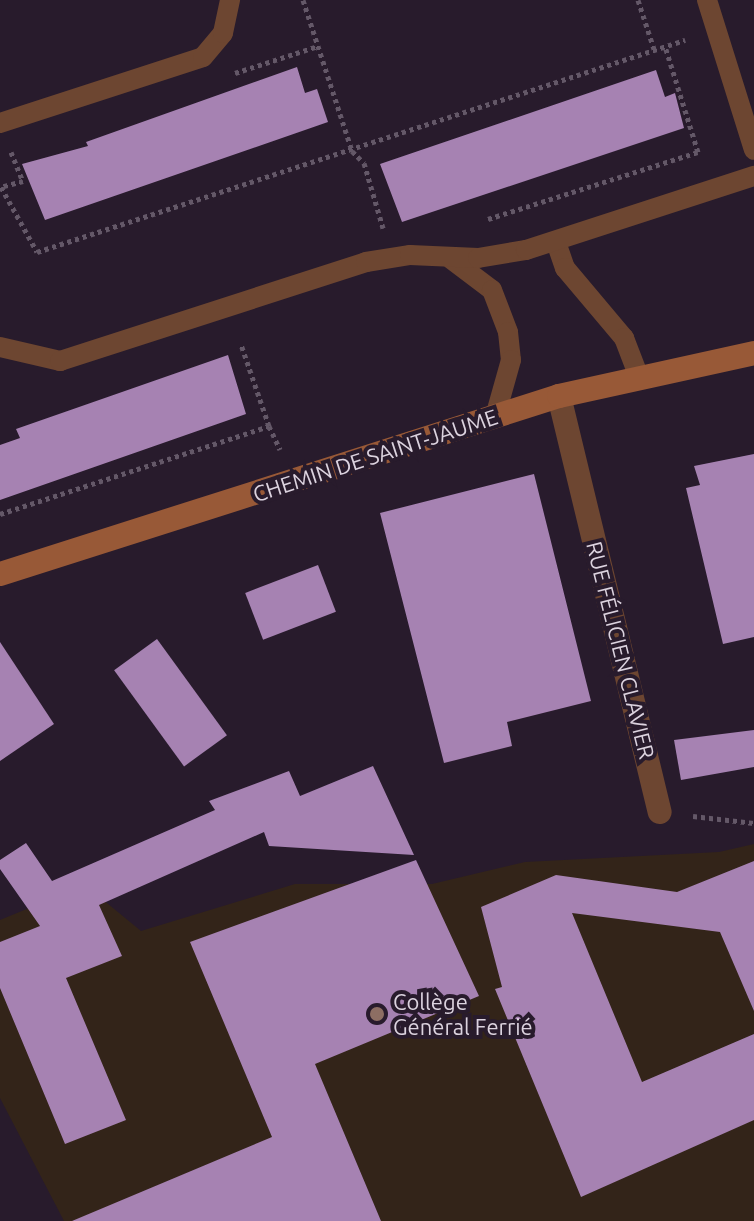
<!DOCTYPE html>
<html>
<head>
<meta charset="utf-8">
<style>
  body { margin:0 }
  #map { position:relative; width:754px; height:1221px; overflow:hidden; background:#281b2c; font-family:Ubuntu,sans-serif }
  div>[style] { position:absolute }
  .education>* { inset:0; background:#332419 }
  .building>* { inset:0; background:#a682b2; transform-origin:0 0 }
  .path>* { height:5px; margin-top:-2.5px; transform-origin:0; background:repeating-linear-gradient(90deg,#645868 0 4px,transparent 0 8px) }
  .lane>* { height:20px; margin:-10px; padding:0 10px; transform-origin:10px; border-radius:10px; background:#6d4631 }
  .street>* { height:24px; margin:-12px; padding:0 12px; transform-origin:12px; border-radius:12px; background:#6d4631 }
  .secondary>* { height:24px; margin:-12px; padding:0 12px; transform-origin:12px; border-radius:12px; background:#985937 }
  .dots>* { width:22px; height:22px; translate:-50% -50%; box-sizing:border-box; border:4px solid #281b2c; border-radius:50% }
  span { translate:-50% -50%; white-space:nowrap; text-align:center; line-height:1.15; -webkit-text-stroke:8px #281b2c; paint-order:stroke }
  .street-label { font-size:22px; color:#dcd3df }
  .poi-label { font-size:22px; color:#dcd3df }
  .left { translate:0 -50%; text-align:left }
</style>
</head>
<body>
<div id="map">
  <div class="education">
    <div style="clip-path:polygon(754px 844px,754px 1221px,64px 1221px,0 1098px,0 920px,85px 885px,141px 931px,295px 884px,432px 884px,525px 862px,719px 852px)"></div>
  </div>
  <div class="building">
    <div style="clip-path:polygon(297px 67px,305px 93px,317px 89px,328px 122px,45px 220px,22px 164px,88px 146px,86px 142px)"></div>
    <div style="clip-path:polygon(656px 70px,665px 97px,675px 93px,684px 128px,402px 222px,380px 164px)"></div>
    <div style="clip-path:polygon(228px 355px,246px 414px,0 500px,0 445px,20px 438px,16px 429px)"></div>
    <div style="clip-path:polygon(754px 454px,754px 637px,723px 644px,686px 488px,700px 485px,694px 466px)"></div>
    <div style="clip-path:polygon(534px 474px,591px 701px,507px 722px,512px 746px,444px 763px,380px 513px)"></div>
    <div style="left:318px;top:565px;width:50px;height:78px;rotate:69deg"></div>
    <div style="left:157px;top:639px;width:119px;height:53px;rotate:54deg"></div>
    <div style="clip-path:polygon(0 642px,54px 724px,0 761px)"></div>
    <div style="clip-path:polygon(754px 730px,754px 767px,681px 780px,674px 740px)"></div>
    <div style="clip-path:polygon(373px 766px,414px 855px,269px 846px,264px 832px,99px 905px,122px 956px,66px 978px,126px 1120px,65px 1144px,0 988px,0 942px,40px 926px,0 869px,0 860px,26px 843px,52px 881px,215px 810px,209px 801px,289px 771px,300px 796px)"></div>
    <div style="clip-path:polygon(416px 860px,479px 996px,315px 1064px,381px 1221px,72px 1221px,272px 1137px,190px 942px)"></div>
    <div style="clip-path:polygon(754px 861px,754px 1011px,720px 932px,572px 913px,642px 1082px,754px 1034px,754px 1120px,581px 1197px,495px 989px,502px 987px,481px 907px,556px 875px,677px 892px)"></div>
  </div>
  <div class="path">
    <div style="left:303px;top:0;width:159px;rotate:72deg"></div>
    <div style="left:352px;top:151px;width:17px;rotate:45deg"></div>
    <div style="left:364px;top:163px;width:68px;rotate:73.7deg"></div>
    <div style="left:638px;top:0;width:52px;rotate:71.9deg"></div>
    <div style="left:235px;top:73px;width:87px;rotate:-18deg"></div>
    <div style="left:11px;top:152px;width:31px;rotate:68deg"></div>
    <div style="left:23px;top:181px;width:23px;rotate:165deg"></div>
    <div style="left:1px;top:187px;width:74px;rotate:61deg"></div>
    <div style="left:37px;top:252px;width:682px;rotate:-18.12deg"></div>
    <div style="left:488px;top:219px;width:220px;rotate:-17.7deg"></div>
    <div style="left:698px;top:152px;width:111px;rotate:-107.3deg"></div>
    <div style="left:269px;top:426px;width:26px;rotate:65deg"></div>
    <div style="left:0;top:514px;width:283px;rotate:-18.1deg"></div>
    <div style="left:269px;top:426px;width:87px;rotate:-108.9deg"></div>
    <div style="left:693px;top:816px;width:61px;rotate:6.5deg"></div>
  </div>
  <div class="lane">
    <div style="left:707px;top:0;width:157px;rotate:72.6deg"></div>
    <div style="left:0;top:123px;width:213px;rotate:-18deg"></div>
    <div style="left:203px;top:57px;width:31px;rotate:-50deg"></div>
    <div style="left:223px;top:33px;width:34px;rotate:-78deg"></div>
    <div style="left:556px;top:242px;width:28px;rotate:71deg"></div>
    <div style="left:565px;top:268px;width:92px;rotate:49.9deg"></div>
    <div style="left:624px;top:338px;width:39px;rotate:69deg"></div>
    <div style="left:451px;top:259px;width:51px;rotate:37.1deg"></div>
    <div style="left:492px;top:290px;width:45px;rotate:69.1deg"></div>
    <div style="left:508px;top:332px;width:28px;rotate:84deg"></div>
    <div style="left:511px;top:360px;width:59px;rotate:105.7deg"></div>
    <div style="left:0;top:347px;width:62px;rotate:13.1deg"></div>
    <div style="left:60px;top:361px;width:322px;rotate:-17.9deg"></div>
    <div style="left:366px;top:262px;width:45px;rotate:-9deg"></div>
    <div style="left:410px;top:255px;width:68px;rotate:2.5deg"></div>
    <div style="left:478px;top:258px;width:49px;rotate:-9.5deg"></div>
    <div style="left:526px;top:250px;width:240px;rotate:-18deg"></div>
  </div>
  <div class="street">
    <div style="left:559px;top:396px;width:428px;rotate:76.4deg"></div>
  </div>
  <div class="secondary">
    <div style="left:0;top:574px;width:587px;rotate:-17.66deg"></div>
    <div style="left:559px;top:396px;width:200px;rotate:-12.4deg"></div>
  </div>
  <div class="dots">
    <div style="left:377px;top:1014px;background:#8d6e63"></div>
  </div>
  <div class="street-label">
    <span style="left:375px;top:455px;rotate:-18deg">CHEMIN DE SAINT-JAUME</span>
    <span style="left:621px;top:650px;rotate:76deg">RUE FÉLICIEN CLAVIER</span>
  </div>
  <div class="poi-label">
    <span class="left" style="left:393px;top:1014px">Collège<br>Général Ferrié</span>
  </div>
</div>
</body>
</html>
